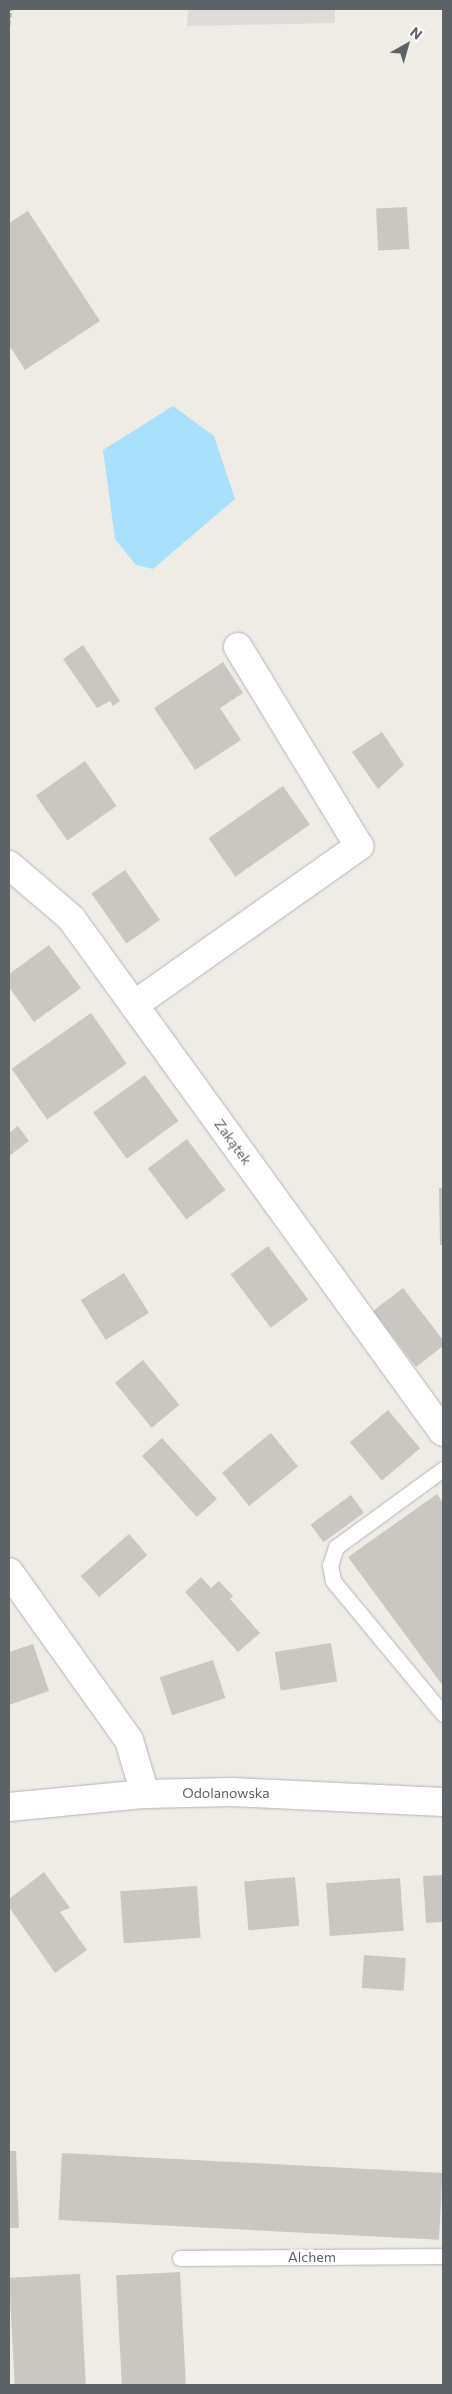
<!DOCTYPE html>
<html>
<head>
<meta charset="utf-8">
<style>
  body { margin:0 }
  #map { position:relative; width:452px; height:2394px; overflow:hidden; background:#efece6; font-family:Commissioner,sans-serif }
  div>[style] { position:absolute }
  .industrial>* { inset:0; background:#dedbd8 }
  .water>* { inset:0; background:#a9e1fc }
  .building>* { inset:0; background:#cac7c3; transform-origin:0 0 }
  .path>* { height:3px; margin-top:-1.5px; transform-origin:0; background:repeating-linear-gradient(90deg,#9ec9a5 0 5px,transparent 0 7.5px) }
  .roads { filter:drop-shadow(0 0 1px #b1b4b8) drop-shadow(0 0 1px #b1b4b8) }
  .lane>* { height:15px; margin:-7.5px; padding:0 7.5px; transform-origin:7.5px; border-radius:7.5px; background:#fff }
  .street>* { height:28px; margin:-14px; padding:0 14px; transform-origin:14px; border-radius:14px; background:#fff }
  .secondary>* { height:28px; margin:-14px; padding:0 14px; transform-origin:14px; border-radius:14px; background:#fff }
  span { translate:-50% -50%; white-space:nowrap; text-align:center; line-height:1.15; -webkit-text-stroke:5px #fff; paint-order:stroke }
  .street-label { font-size:14px; color:#5d6266 }
  .frame { position:absolute; inset:0; border:10px solid #5d6266; pointer-events:none }
  .north { position:absolute; left:382px; top:20px; width:50px; height:50px; -webkit-text-stroke:4px #fff; paint-order:stroke; rotate:38deg; font-size:14px; font-weight:700; line-height:20px; text-align:center; color:#5d6266 }
  .north::after { content:''; display:block; margin:auto; width:18px; height:22px; background:#5d6266; clip-path:polygon(50% 0,100% 100%,50% 72%,0 100%) }
</style>
</head>
<body>
<div id="map">
  <div class="industrial">
    <div style="clip-path:polygon(188px 9px,335px 9px,335px 23px,187px 26px)"></div>
  </div>
  <div class="water">
    <div style="clip-path:polygon(173px 406px,214px 436px,235px 499px,153px 569px,136px 565px,115px 539px,103px 450px)"></div>
  </div>
  <div class="building">
    <div style="left:407px;top:207px;width:42px;height:31px;rotate:87deg"></div>
    <div style="clip-path:polygon(28px 211px,100px 321px,25px 370px,9px 345px,9px 223px)"></div>
    <div style="clip-path:polygon(83px 645px,120px 701px,113px 706px,110px 701px,97px 708px,63px 659px)"></div>
    <div style="clip-path:polygon(223px 662px,243px 693px,220px 708px,241px 740px,195px 770px,154px 708px)"></div>
    <div style="clip-path:polygon(382px 732px,404px 765px,378px 789px,352px 752px)"></div>
    <div style="left:85px;top:761px;width:55px;height:60px;rotate:55deg"></div>
    <div style="left:283px;top:786px;width:47px;height:91px;rotate:55deg"></div>
    <div style="left:125px;top:870px;width:61px;height:41px;rotate:55deg"></div>
    <div style="clip-path:polygon(49px 945px,81px 988px,34px 1022px,9px 987px,9px 974px)"></div>
    <div style="left:91px;top:1013px;width:62px;height:97px;rotate:55deg"></div>
    <div style="left:145px;top:1075px;width:57px;height:64px;rotate:54deg"></div>
    <div style="clip-path:polygon(18px 1126px,29px 1141px,9px 1156px,9px 1133px)"></div>
    <div style="left:187px;top:1139px;width:64px;height:49px;rotate:53deg"></div>
    <div style="clip-path:polygon(439px 1188px,443px 1188px,443px 1245px,440px 1245px)"></div>
    <div style="left:268px;top:1246px;width:67px;height:47px;rotate:53deg"></div>
    <div style="left:124px;top:1273px;width:47px;height:51px;rotate:58deg"></div>
    <div style="clip-path:polygon(403px 1288px,443px 1340px,443px 1346px,416px 1367px,373px 1311px)"></div>
    <div style="left:143px;top:1360px;width:58px;height:36px;rotate:51deg"></div>
    <div style="left:388px;top:1410px;width:50px;height:50px;rotate:50deg"></div>
    <div style="left:271px;top:1433px;width:43px;height:63px;rotate:51deg"></div>
    <div style="left:162px;top:1438px;width:82px;height:27px;rotate:48deg"></div>
    <div style="clip-path:polygon(437px 1494px,443px 1503px,443px 1686px,348px 1557px)"></div>
    <div style="left:351px;top:1495px;width:22px;height:50px;rotate:54deg"></div>
    <div style="left:129px;top:1534px;width:28px;height:64px;rotate:49deg"></div>
    <div style="clip-path:polygon(201px 1577px,211px 1588px,219px 1581px,233px 1596px,230px 1599px,260px 1633px,238px 1652px,185px 1592px)"></div>
    <div style="left:331px;top:1643px;width:39px;height:57px;rotate:81deg"></div>
    <div style="clip-path:polygon(33px 1644px,49px 1691px,9px 1705px,9px 1652px)"></div>
    <div style="left:213px;top:1660px;width:40px;height:56px;rotate:72deg"></div>
    <div style="clip-path:polygon(44px 1872px,70px 1908px,60px 1912px,87px 1950px,55px 1973px,9px 1907px,9px 1899px)"></div>
    <div style="clip-path:polygon(443px 1875px,443px 1922px,426px 1923px,423px 1876px)"></div>
    <div style="left:295px;top:1877px;width:49px;height:51px;rotate:85deg"></div>
    <div style="left:400px;top:1878px;width:53px;height:74px;rotate:86deg"></div>
    <div style="left:197px;top:1886px;width:52px;height:77px;rotate:86deg"></div>
    <div style="left:364px;top:1955px;width:42px;height:33px;rotate:4deg"></div>
    <div style="clip-path:polygon(9px 2151px,16px 2151px,19px 2228px,9px 2228px)"></div>
    <div style="left:62px;top:2153px;width:381px;height:67px;rotate:3deg"></div>
    <div style="left:180px;top:2272px;width:113px;height:64px;rotate:87deg"></div>
    <div style="left:80px;top:2274px;width:111px;height:71px;rotate:87deg"></div>
  </div>
  <div class="path">
    <div style="left:9px;top:25px;width:16px;rotate:-83deg"></div>
  </div>
  <div class="roads">
    <div class="lane">
      <div style="left:443px;top:1469px;width:132px;rotate:143.9deg"></div>
      <div style="left:336px;top:1547px;width:19px;rotate:108deg"></div>
      <div style="left:330px;top:1565px;width:16px;rotate:79deg"></div>
      <div style="left:333px;top:1581px;width:173px;rotate:50.4deg"></div>
      <div style="left:180px;top:2258px;width:263px;rotate:-0.4deg"></div>
    </div>
    <div class="street">
      <div style="left:9px;top:865px;width:82px;rotate:40.5deg"></div>
      <div style="left:71px;top:918px;width:634px;rotate:54.11deg"></div>
      <div style="left:134px;top:1005px;width:276px;rotate:-35.2deg"></div>
      <div style="left:359px;top:846px;width:233px;rotate:-121.3deg"></div>
      <div style="left:9px;top:1572px;width:206px;rotate:54.5deg"></div>
      <div style="left:129px;top:1740px;width:56px;rotate:73.5deg"></div>
    </div>
    <div class="secondary">
      <div style="left:9px;top:1807px;width:137px;rotate:-5.5deg"></div>
      <div style="left:145px;top:1794px;width:87px;rotate:-1.3deg"></div>
      <div style="left:232px;top:1792px;width:211px;rotate:2.7deg"></div>
    </div>
  </div>
  <div class="street-label">
    <span style="left:233px;top:1142px;rotate:54deg">Zakątek</span>
    <span style="left:226px;top:1793px">Odolanowska</span>
    <span style="left:312px;top:2257px">Alchem</span>
  </div>
  <div class="frame"></div>
  <div class="north">N</div>
</div>
</body>
</html>
